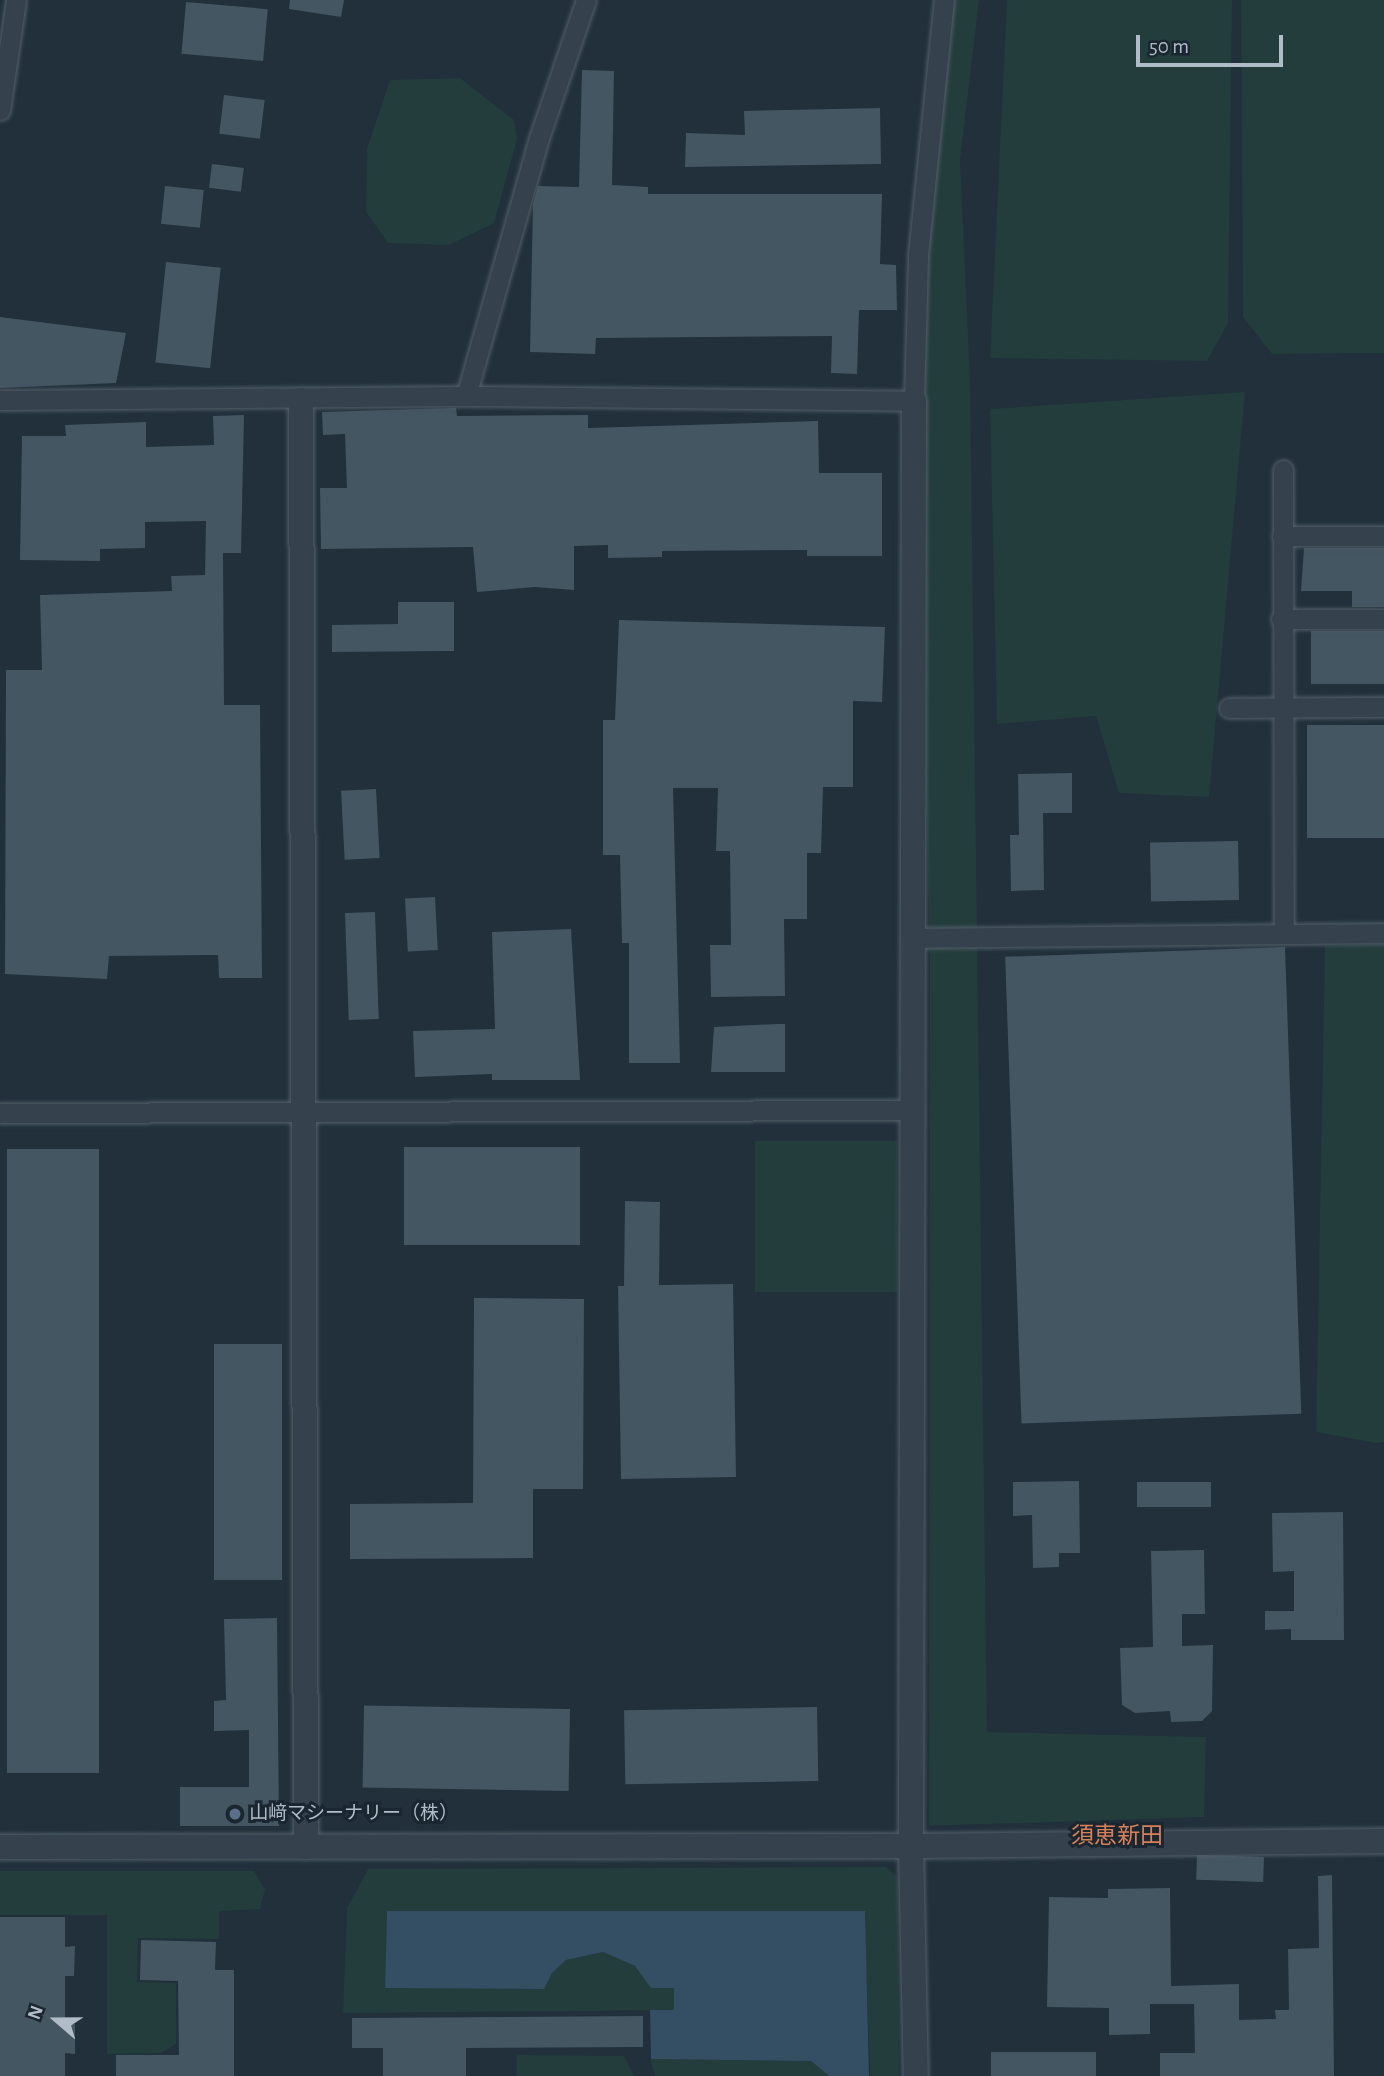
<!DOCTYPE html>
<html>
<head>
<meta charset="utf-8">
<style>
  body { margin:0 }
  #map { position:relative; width:1384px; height:2076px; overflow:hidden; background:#21303b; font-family:"Alegreya Sans","Noto Sans JP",sans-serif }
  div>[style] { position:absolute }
  .green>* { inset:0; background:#233c3c; transform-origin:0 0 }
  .water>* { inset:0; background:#344e63 }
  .building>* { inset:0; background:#445662; transform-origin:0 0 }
  .roads { filter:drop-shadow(0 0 2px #535f69) drop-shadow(0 0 2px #535f69) }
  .minor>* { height:19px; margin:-9.5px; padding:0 9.5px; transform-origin:9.5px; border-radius:9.5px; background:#35414c }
  .tertiary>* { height:24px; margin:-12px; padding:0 12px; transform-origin:12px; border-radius:12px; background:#35414c }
  .dots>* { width:19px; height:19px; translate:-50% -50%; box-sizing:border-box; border:4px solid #1a2630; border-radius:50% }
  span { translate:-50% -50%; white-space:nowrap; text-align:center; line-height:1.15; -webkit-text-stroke:6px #1a2630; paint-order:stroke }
  .poi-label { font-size:19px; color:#b0bcc7 }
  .left { translate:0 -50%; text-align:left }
  .quarter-label { font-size:23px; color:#d8805a }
  .north { position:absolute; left:21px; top:1985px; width:70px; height:70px; -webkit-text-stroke:5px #1a2630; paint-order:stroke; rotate:290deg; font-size:19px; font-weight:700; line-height:28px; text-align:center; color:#b0bcc7 }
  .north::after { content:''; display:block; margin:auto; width:24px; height:32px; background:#b0bcc7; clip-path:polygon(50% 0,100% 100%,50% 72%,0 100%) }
  .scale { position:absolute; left:1136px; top:35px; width:147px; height:32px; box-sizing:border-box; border:4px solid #b0bcc7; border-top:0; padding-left:9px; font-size:21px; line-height:24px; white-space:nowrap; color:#b0bcc7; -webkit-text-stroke:5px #1a2630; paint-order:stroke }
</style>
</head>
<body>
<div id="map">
  <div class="green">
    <div style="clip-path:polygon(952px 0,979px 0,960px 160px,970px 378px,987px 1732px,1206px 1737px,1204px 1817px,929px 1826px,930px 945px,915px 354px)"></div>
    <div style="clip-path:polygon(1007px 0,1232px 0,1228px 323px,1207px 361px,990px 358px)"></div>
    <div style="clip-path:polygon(1241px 0,1384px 0,1384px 353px,1272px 354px,1243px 317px)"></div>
    <div style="clip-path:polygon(460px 78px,514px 120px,517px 139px,494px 223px,449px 245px,388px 243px,366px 212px,367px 148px,390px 80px)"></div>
    <div style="clip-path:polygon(1245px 392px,1209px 797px,1119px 793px,1096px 716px,997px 724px,990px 409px)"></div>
    <div style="clip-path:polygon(1384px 944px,1384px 1442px,1376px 1443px,1316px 1432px,1325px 946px)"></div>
    <div style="left:897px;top:1141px;width:151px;height:142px;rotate:90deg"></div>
    <div style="clip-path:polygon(886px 1867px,897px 1877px,899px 2076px,870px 2076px,864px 1911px,387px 1911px,385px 1987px,552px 1972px,566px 1960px,603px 1952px,635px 1966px,651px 1988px,674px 1987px,674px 2010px,343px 2013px,347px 1908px,368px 1869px)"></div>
    <div style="clip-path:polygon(0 1871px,254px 1871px,265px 1889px,260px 1909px,219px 1911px,219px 1939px,138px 1938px,137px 1982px,176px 1983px,176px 2044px,161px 2053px,107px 2054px,107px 1915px,0 1915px)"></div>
    <div style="clip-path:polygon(517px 2055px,624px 2056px,634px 2076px,516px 2076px)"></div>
    <div style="clip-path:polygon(650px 2059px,811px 2061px,829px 2076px,655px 2076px)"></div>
  </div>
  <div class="water">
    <div style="clip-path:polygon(387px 1911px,865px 1911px,869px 2076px,829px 2076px,811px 2061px,651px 2059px,650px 2010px,674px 2010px,674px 1988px,651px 1988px,635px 1966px,603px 1952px,566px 1960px,552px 1973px,544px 1989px,385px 1988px)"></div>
  </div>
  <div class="building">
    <div style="clip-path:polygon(290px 0,344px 0,341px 17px,289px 9px)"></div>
    <div style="left:186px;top:2px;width:82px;height:52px;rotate:5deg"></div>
    <div style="clip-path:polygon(582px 70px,614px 71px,612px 185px,648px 187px,648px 194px,882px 194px,880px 264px,896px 265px,897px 310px,859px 310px,857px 374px,831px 373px,832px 336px,596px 338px,595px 354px,530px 352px,533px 204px,538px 186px,579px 187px)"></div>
    <div style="left:224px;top:95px;width:41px;height:39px;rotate:7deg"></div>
    <div style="clip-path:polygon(880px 108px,881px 164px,685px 167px,686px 133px,745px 135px,744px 111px)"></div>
    <div style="left:212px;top:164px;width:32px;height:24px;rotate:7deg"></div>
    <div style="left:165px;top:186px;width:39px;height:38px;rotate:6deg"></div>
    <div style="left:166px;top:262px;width:55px;height:101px;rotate:6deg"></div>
    <div style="clip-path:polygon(0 317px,126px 333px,116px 383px,0 388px)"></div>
    <div style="clip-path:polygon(456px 408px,457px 416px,588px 415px,588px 428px,818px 421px,819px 473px,882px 473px,882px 556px,807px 556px,807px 550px,662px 551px,662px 557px,608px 558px,608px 545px,574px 546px,574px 590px,535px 587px,477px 592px,473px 547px,321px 549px,320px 488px,347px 488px,345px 434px,323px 435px,322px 412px)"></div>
    <div style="clip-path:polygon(244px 415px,241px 553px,223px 553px,224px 705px,260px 705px,262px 978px,219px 978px,218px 955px,109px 956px,107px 979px,5px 974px,6px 670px,42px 670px,40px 595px,172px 591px,171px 576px,205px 575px,206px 521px,145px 522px,145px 548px,100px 549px,100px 561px,20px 560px,22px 436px,66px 436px,65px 425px,146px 422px,146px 447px,214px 445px,213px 416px)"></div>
    <div style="clip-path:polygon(1304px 548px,1384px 548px,1384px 607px,1352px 607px,1352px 591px,1301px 591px)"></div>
    <div style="clip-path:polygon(398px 602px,454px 602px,454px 651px,332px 652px,332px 625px,398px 624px)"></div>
    <div style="clip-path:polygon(619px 620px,885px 627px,882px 702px,853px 701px,853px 787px,823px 787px,821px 853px,807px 853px,807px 919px,784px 919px,785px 996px,711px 997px,710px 945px,731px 945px,730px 851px,716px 851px,718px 788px,673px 788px,680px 1063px,629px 1063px,629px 943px,622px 943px,620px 855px,603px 855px,603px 720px,615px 720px)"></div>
    <div style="left:1384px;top:631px;width:53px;height:73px;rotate:90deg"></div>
    <div style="left:1384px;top:725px;width:113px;height:77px;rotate:90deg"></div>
    <div style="clip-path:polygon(1072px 773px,1072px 813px,1043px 813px,1044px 890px,1011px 891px,1010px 835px,1019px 835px,1018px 774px)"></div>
    <div style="left:376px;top:789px;width:69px;height:35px;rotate:87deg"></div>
    <div style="left:1238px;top:841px;width:59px;height:88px;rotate:89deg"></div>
    <div style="left:435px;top:897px;width:53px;height:30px;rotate:87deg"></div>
    <div style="left:375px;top:912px;width:107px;height:30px;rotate:88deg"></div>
    <div style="clip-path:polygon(571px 929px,580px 1080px,492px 1080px,492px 1074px,415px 1077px,413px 1031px,495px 1029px,492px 932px)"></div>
    <div style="left:1285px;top:947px;width:467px;height:280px;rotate:88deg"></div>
    <div style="clip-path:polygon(777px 1024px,785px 1024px,785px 1072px,711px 1072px,714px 1027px)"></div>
    <div style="left:404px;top:1147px;width:176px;height:98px"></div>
    <div style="left:99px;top:1149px;width:624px;height:92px;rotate:90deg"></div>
    <div style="clip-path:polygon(625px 1201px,660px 1202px,659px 1285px,733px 1284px,736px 1477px,621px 1479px,618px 1286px,624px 1286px)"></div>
    <div style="clip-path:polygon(474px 1298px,584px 1299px,583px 1489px,533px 1489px,533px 1558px,350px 1559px,350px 1504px,473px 1503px)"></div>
    <div style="left:282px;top:1344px;width:236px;height:68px;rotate:90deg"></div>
    <div style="clip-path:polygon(1079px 1481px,1080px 1553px,1059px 1553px,1059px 1567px,1033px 1568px,1032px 1515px,1013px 1516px,1013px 1482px)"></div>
    <div style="left:1137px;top:1482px;width:74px;height:25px"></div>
    <div style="clip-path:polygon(1343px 1512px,1344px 1640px,1291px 1640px,1291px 1629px,1265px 1630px,1265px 1611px,1294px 1611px,1294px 1571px,1273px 1572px,1272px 1513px)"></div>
    <div style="clip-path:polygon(1204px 1550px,1205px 1614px,1182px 1614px,1182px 1646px,1213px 1645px,1212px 1711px,1202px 1721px,1171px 1722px,1170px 1711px,1135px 1713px,1122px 1705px,1120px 1648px,1153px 1647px,1151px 1551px)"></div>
    <div style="clip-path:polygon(277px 1618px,279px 1826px,180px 1826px,180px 1787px,249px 1787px,249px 1730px,214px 1731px,214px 1701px,226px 1700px,224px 1619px)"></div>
    <div style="left:817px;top:1707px;width:74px;height:193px;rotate:89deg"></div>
    <div style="left:570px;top:1709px;width:82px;height:206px;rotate:91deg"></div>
    <div style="left:1264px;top:1857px;width:25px;height:67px;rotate:92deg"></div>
    <div style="clip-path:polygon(1332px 1875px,1334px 2076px,1160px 2076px,1160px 2053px,1195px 2053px,1194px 2004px,1150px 2004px,1150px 2034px,1109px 2035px,1109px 2008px,1047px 2007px,1049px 1897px,1108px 1898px,1108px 1889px,1170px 1888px,1171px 1986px,1239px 1984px,1239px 2020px,1276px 2019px,1275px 2010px,1289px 2010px,1288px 1949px,1319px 1948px,1318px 1876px)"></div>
    <div style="clip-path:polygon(0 1917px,65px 1917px,65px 1947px,75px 1946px,74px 1976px,65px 1976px,65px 2024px,75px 2024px,75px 2054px,65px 2053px,65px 2076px,0 2076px)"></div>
    <div style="clip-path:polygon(141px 1940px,216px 1942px,215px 1970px,234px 1970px,234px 2076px,116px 2076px,116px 2055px,179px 2055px,178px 1981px,140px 1980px)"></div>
    <div style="clip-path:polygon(643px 2016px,643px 2047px,466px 2048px,466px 2076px,383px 2076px,383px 2048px,352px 2048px,352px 2018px)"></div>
    <div style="left:991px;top:2052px;width:105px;height:24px"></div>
  </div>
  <div class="roads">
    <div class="minor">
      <div style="left:0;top:110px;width:111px;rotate:-81.7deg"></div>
      <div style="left:466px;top:396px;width:268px;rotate:-74.2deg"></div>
      <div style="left:539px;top:138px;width:146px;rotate:-71.2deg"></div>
      <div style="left:0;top:400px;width:466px;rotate:-0.5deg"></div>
      <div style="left:466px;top:396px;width:448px;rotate:0.6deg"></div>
      <div style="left:914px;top:401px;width:146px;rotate:-88.4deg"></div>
      <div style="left:918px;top:255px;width:256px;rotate:-84.2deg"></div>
      <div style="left:1283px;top:470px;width:464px;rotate:89.9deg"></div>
      <div style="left:1282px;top:536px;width:102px"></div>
      <div style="left:1281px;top:619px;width:103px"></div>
      <div style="left:1229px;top:708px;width:155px;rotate:-0.4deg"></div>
      <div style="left:913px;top:938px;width:471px;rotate:-0.6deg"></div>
      <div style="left:0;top:1113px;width:913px;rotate:-0.19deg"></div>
    </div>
    <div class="tertiary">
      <div style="left:301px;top:400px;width:1447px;rotate:89.8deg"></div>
      <div style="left:914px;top:401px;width:1445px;rotate:90.12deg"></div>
      <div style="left:911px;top:1846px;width:230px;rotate:88.8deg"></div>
      <div style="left:0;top:1847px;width:911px;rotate:-0.06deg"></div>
      <div style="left:911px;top:1846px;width:473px;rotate:-0.6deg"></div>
    </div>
  </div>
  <div class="dots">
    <div style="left:235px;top:1814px;background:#5c6f8a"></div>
  </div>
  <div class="poi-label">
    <span class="left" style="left:249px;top:1814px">山﨑マシーナリー（株）</span>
  </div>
  <div class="quarter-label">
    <span style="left:1117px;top:1837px">須恵新田</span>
  </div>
  <div class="north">N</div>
  <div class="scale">50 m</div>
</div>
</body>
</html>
